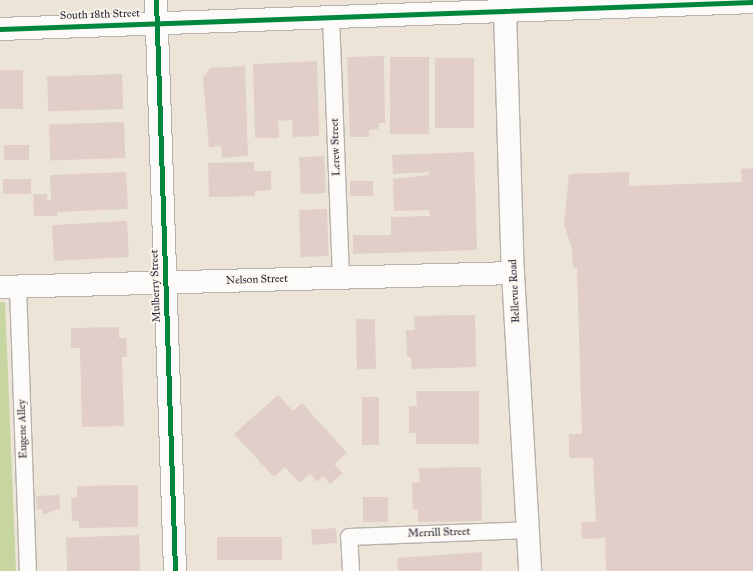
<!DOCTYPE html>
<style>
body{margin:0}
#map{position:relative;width:753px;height:571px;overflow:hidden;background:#ece5d7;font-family:"IM FELL Great Primer",serif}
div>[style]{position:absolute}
.green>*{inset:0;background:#c7d6a0}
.building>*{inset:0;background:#e1cec8;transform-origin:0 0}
.roads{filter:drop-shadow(1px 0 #b6b1ab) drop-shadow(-1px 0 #b6b1ab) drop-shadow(0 1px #b6b1ab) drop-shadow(0 -1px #b6b1ab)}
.service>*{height:16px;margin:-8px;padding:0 8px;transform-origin:8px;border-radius:8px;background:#fcfbf9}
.minor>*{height:22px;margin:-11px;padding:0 11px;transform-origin:11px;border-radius:11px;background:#fcfbf9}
.cycleway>*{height:5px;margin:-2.5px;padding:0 2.5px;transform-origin:2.5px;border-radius:2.5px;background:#00873e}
span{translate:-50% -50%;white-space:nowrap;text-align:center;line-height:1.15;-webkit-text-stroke:3.5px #fbf7ec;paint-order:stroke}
.street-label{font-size:11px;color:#22223b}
</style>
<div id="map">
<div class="green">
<div style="clip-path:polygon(0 302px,5px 302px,16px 571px,0 571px)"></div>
</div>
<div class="building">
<div style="clip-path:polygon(384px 56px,385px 123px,379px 123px,378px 129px,369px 130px,369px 137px,350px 137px,347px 57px)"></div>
<div style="left:390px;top:57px;width:39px;height:77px"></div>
<div style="left:474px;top:58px;width:70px;height:39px;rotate:90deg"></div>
<div style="clip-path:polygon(317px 61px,319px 136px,293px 137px,292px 120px,278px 121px,279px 138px,255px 138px,253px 64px)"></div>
<div style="clip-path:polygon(245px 66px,248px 156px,222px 158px,221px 146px,209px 147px,203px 78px,210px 68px)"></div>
<div style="left:0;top:70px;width:23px;height:39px"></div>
<div style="left:122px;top:74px;width:35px;height:75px;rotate:88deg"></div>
<div style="left:124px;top:122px;width:36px;height:75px;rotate:88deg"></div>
<div style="left:29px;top:145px;width:15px;height:25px;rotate:90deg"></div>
<div style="clip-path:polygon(474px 152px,477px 250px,353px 254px,353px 235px,391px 235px,391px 217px,430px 216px,429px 210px,394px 211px,393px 179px,429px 175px,429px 172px,393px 174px,392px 155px)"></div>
<div style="left:324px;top:156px;width:37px;height:25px;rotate:87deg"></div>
<div style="clip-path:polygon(254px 162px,254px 171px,271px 171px,271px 190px,255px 191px,255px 196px,209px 197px,208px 163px)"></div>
<div style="clip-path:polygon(753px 168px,753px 571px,606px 571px,605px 538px,582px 539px,581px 522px,596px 522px,593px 458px,570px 458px,569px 454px,569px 434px,582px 434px,577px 267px,573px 268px,572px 249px,564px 224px,569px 174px,629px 172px,629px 186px,742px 182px,741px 169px)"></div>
<div style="clip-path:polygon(126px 172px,128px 209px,57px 212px,57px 216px,34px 216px,33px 194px,47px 194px,47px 200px,51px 200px,50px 175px)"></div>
<div style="left:3px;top:179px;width:28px;height:15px"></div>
<div style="left:373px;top:181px;width:15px;height:23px;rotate:90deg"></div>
<div style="left:327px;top:209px;width:47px;height:28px;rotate:88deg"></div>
<div style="left:127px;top:221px;width:36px;height:75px;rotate:87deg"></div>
<div style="clip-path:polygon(475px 315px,476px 367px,412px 369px,411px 357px,407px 357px,406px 330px,415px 330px,414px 316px)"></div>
<div style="left:375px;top:319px;width:50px;height:19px;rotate:89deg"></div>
<div style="clip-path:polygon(119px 327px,119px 338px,126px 338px,127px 357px,122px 357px,124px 426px,82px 427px,80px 348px,71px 348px,71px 328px)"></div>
<div style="clip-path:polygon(416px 391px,479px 391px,479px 444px,416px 444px,416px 433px,409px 433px,409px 406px,417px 406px)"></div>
<div style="clip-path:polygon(278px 395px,293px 411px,302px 403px,347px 453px,334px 464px,343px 473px,330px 484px,323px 476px,317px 482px,310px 473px,300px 483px,285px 467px,274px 477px,234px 434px)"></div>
<div style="left:362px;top:397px;width:17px;height:48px"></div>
<div style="clip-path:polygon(481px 467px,482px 521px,418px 522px,418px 509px,413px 510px,412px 483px,420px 482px,419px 468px)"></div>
<div style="clip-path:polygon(138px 485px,138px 527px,79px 528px,79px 521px,72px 521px,71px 498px,77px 498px,77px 486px)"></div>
<div style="clip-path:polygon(59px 495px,60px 508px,43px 515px,42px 509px,37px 509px,36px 496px)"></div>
<div style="left:388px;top:497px;width:25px;height:25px;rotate:90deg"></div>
<div style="left:336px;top:528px;width:15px;height:25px;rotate:86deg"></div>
<div style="left:139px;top:535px;width:36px;height:73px;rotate:88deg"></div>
<div style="left:282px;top:537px;width:23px;height:65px;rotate:90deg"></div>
<div style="clip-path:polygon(482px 552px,482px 571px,398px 571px,397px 558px)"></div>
</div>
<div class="roads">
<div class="service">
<div style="left:331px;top:17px;width:261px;rotate:87.8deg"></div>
<div style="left:18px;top:287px;width:284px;rotate:88deg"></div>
<div style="left:351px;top:571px;width:34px;rotate:-93deg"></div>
<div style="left:349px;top:537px;width:179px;rotate:-2.2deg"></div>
</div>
<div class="minor">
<div style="left:156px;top:0;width:571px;rotate:88.09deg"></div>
<div style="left:505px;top:11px;width:262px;rotate:88.3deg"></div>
<div style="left:513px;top:273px;width:298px;rotate:86.7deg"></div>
<div style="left:0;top:29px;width:753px;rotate:-2.05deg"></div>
<div style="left:0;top:287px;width:513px;rotate:-1.56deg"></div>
</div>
</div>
<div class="cycleway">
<div style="left:156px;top:0;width:571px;rotate:88.09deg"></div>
<div style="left:0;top:29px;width:753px;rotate:-2.05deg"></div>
</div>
<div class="street-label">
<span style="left:100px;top:15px;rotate:-2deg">South 18th Street</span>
<span style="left:336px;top:147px;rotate:-92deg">Lerew Street</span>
<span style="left:257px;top:280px;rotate:-2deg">Nelson Street</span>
<span style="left:156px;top:286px;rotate:-92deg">Mulberry Street</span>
<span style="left:515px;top:291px;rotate:-93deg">Bellevue Road</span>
<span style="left:23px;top:429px;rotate:-92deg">Eugene Alley</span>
<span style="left:439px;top:533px;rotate:-2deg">Merrill Street</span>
</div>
</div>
